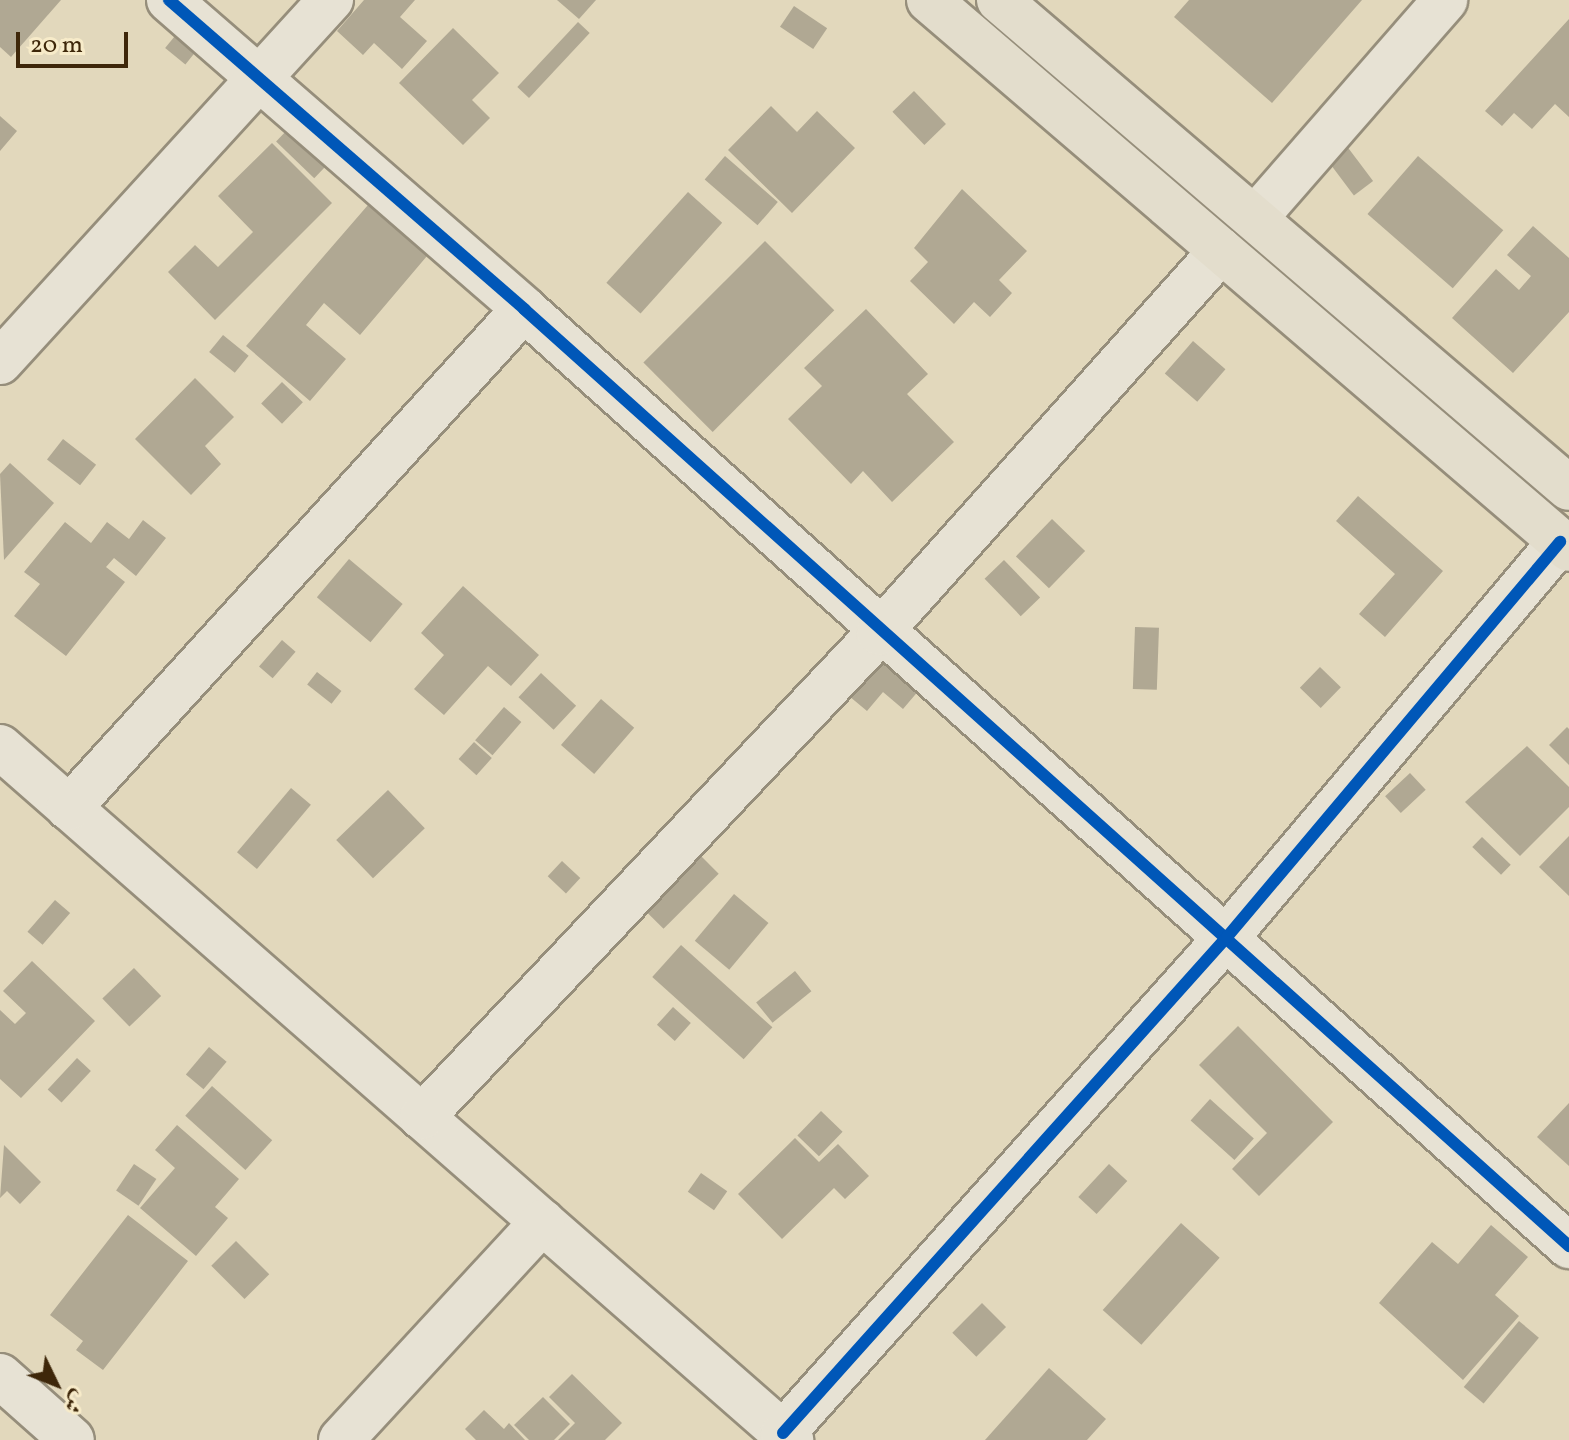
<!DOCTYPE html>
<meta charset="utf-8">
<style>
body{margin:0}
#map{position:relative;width:1569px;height:1440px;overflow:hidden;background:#e2d8bc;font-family:Vollkorn,Amiri,serif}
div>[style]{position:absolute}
.building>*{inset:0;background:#b0a893;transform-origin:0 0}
.roads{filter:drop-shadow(2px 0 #968e7b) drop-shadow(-2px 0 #968e7b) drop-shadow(0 2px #968e7b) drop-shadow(0 -2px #968e7b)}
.minor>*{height:44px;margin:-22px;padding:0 22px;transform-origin:22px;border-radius:22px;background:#e7e2d4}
.major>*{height:44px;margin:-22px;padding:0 22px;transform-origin:22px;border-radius:22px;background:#e3ddcc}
.cycleway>*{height:12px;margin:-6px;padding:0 6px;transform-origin:6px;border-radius:6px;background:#0057b8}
span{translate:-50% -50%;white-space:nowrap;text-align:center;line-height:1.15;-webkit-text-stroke:6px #f7ebc9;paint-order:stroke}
.north{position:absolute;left:16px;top:1344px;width:80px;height:80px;-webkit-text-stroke:6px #f7ebc9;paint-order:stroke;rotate:133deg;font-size:22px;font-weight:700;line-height:32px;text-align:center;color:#3e270a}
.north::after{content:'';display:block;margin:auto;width:28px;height:36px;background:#3e270a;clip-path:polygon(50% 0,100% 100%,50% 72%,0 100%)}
.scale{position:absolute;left:16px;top:32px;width:112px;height:36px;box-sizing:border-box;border:4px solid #3e270a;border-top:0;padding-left:10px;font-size:24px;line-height:28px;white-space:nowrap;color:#3e270a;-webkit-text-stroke:6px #f7ebc9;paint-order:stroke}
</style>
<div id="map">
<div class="building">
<div style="clip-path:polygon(0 0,61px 0,11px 57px,0 47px)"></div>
<div style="clip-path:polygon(364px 0,415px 0,400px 17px,427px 41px,402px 69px,374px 43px,363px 55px,337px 31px)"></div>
<div style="clip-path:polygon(557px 0,596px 0,579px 19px)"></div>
<div style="clip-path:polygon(1189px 0,1362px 0,1272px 103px,1174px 17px)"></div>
<div style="left:794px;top:6px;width:40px;height:25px;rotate:34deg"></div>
<div style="clip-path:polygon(1569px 19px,1569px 117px,1555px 104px,1532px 129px,1514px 113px,1502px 126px,1485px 111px)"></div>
<div style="left:578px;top:22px;width:16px;height:89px;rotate:43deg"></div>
<div style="clip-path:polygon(453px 28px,499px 73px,472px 100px,490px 118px,463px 145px,399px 83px)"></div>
<div style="left:179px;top:31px;width:26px;height:22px;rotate:39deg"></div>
<div style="left:914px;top:91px;width:46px;height:30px;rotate:46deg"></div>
<div style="clip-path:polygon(771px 106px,797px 132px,817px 111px,855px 148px,792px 213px,728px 150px)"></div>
<div style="clip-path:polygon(0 116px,17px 131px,0 151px)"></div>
<div style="left:290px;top:127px;width:53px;height:20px;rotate:44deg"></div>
<div style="clip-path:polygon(272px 143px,332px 203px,215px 320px,168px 272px,195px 245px,218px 267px,253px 232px,218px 196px)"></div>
<div style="left:1346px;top:145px;width:45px;height:24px;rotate:53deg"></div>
<div style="left:725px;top:156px;width:70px;height:31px;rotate:41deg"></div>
<div style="left:1418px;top:156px;width:113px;height:77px;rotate:41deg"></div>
<div style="clip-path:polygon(962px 189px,1027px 251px,999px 280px,1012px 293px,990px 317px,974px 302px,954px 324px,910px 281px,928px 262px,914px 248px)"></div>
<div style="left:688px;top:192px;width:46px;height:122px;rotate:42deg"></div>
<div style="clip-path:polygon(368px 205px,427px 256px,360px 335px,324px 303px,306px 325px,346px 359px,310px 401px,246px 346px)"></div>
<div style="clip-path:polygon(1533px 226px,1569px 258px,1569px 312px,1513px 373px,1452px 318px,1496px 269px,1519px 290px,1531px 276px,1507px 255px)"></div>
<div style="left:765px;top:241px;width:98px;height:172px;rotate:45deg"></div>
<div style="clip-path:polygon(866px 309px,928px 374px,907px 394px,954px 442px,892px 502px,863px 471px,851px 484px,788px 419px,822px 386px,804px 368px)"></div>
<div style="left:223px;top:335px;width:33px;height:22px;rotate:39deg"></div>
<div style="left:1193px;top:341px;width:43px;height:43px;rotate:41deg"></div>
<div style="clip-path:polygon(195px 378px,234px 417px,205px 446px,221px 464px,191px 495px,135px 439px)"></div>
<div style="left:282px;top:382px;width:29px;height:30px;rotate:44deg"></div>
<div style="left:63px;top:439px;width:42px;height:26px;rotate:38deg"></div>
<div style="clip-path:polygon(10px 463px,54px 503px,4px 560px,0 474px)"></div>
<div style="clip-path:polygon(1358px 496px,1443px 571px,1385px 637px,1359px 614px,1395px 574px,1336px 521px)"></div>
<div style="left:1052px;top:519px;width:46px;height:52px;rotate:44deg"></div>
<div style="clip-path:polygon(143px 520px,166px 538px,136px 576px,114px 558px,106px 567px,125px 582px,66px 656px,14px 616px,40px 584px,24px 572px,65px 522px,91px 543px,107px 522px,129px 539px)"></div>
<div style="left:349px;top:559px;width:70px;height:50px;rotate:40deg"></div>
<div style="left:1004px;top:560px;width:52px;height:27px;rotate:46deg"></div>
<div style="clip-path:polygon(463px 586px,539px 655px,511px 686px,488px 666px,444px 715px,414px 689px,444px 655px,421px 633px)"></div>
<div style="left:1135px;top:627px;width:24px;height:62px;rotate:2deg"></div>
<div style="left:282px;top:640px;width:18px;height:35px;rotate:41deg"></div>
<div style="clip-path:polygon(872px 646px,920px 689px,903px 709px,883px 692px,867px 711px,837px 686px)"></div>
<div style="left:1320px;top:667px;width:29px;height:29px;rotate:44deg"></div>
<div style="left:317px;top:672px;width:31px;height:16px;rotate:38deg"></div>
<div style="left:541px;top:673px;width:48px;height:33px;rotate:43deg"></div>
<div style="left:601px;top:699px;width:44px;height:61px;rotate:41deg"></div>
<div style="left:504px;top:707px;width:23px;height:44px;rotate:41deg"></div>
<div style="clip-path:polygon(1567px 727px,1569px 729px,1569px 765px,1549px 745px)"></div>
<div style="left:474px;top:742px;width:24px;height:23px;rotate:42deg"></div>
<div style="clip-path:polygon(1527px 746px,1569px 787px,1569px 807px,1520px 856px,1465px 802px)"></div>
<div style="left:1410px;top:773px;width:23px;height:34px;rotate:47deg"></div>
<div style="left:291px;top:788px;width:26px;height:84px;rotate:40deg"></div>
<div style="left:388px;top:790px;width:53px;height:72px;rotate:46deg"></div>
<div style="clip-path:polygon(1569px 836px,1569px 896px,1539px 867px)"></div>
<div style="left:1482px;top:837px;width:40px;height:14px;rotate:44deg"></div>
<div style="left:701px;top:856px;width:25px;height:78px;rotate:45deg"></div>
<div style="left:562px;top:861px;width:25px;height:21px;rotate:43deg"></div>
<div style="left:734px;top:894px;width:45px;height:61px;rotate:40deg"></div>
<div style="left:55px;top:900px;width:20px;height:42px;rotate:41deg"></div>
<div style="left:681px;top:945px;width:123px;height:43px;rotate:42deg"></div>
<div style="clip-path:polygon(32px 961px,95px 1021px,21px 1098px,0 1079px,0 1010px,15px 1024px,26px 1013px,3px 991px)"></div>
<div style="left:134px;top:968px;width:39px;height:44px;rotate:46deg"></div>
<div style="left:795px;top:971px;width:26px;height:50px;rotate:51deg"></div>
<div style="left:673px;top:1007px;width:24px;height:24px;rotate:42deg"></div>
<div style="clip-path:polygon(1238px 1026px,1333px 1122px,1259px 1196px,1232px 1169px,1267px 1133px,1199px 1065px)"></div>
<div style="left:209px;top:1047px;width:23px;height:36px;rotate:40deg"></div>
<div style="left:77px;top:1058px;width:19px;height:43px;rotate:43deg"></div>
<div style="left:212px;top:1086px;width:81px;height:40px;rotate:42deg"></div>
<div style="left:1210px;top:1099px;width:59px;height:29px;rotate:42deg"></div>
<div style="clip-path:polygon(1569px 1103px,1569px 1166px,1537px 1137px)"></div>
<div style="left:821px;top:1111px;width:30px;height:34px;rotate:44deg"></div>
<div style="clip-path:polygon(177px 1125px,239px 1179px,215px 1207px,228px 1218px,196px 1256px,140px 1208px,175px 1168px,155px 1150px)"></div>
<div style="clip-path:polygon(795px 1138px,819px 1162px,838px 1144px,869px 1176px,845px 1199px,834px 1188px,782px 1239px,738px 1194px)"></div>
<div style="clip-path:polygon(4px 1145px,41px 1182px,20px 1204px,7px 1191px,0 1198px)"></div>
<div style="left:134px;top:1164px;width:27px;height:32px;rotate:34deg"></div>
<div style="left:1109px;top:1164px;width:25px;height:45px;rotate:43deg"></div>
<div style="left:701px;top:1173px;width:32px;height:23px;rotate:35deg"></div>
<div style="clip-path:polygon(128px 1215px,188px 1261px,103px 1370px,76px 1350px,83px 1341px,50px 1315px)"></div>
<div style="left:1181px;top:1223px;width:52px;height:117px;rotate:42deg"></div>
<div style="clip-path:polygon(1491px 1225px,1528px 1257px,1495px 1295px,1519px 1316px,1463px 1380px,1379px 1303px,1432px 1242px,1458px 1264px)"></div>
<div style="left:236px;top:1241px;width:47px;height:35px;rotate:45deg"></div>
<div style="left:982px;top:1303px;width:34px;height:42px;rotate:45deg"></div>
<div style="left:1519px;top:1321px;width:26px;height:86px;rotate:40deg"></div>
<div style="clip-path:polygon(1049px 1368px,1106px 1419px,1087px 1440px,985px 1440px)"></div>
<div style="clip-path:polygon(572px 1374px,622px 1423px,605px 1440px,558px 1440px,575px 1423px,549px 1397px)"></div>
<div style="clip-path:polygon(543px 1397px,570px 1424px,554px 1440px,529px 1440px,514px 1425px)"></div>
<div style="clip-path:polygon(484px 1410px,504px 1429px,509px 1423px,525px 1440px,476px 1440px,465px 1429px)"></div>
</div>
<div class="roads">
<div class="minor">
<div style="left:169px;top:0;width:471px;rotate:41deg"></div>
<div style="left:524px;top:309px;width:1404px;rotate:41.88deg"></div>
<div style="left:1256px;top:217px;width:288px;rotate:-48.9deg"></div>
<div style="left:0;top:362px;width:491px;rotate:-47.6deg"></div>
<div style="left:0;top:747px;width:1052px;rotate:41.22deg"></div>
<div style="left:69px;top:808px;width:675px;rotate:-47.64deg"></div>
<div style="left:422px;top:1117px;width:666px;rotate:-46.64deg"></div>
<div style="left:879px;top:633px;width:513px;rotate:-48.16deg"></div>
<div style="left:0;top:1376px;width:96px;rotate:41.6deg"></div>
<div style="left:783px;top:1433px;width:666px;rotate:-48.17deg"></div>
<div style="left:1227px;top:937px;width:517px;rotate:-49.87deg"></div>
<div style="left:341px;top:1440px;width:297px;rotate:-47.3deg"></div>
</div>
<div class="major">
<div style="left:929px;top:0;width:843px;rotate:40.62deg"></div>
<div style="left:999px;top:0;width:750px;rotate:40.57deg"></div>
</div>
</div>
<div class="cycleway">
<div style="left:169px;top:0;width:471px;rotate:41deg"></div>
<div style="left:524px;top:309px;width:1404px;rotate:41.88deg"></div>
<div style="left:783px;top:1433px;width:666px;rotate:-48.17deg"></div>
<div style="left:1227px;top:937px;width:517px;rotate:-49.87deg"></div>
</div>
<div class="north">ش</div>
<div class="scale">20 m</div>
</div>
